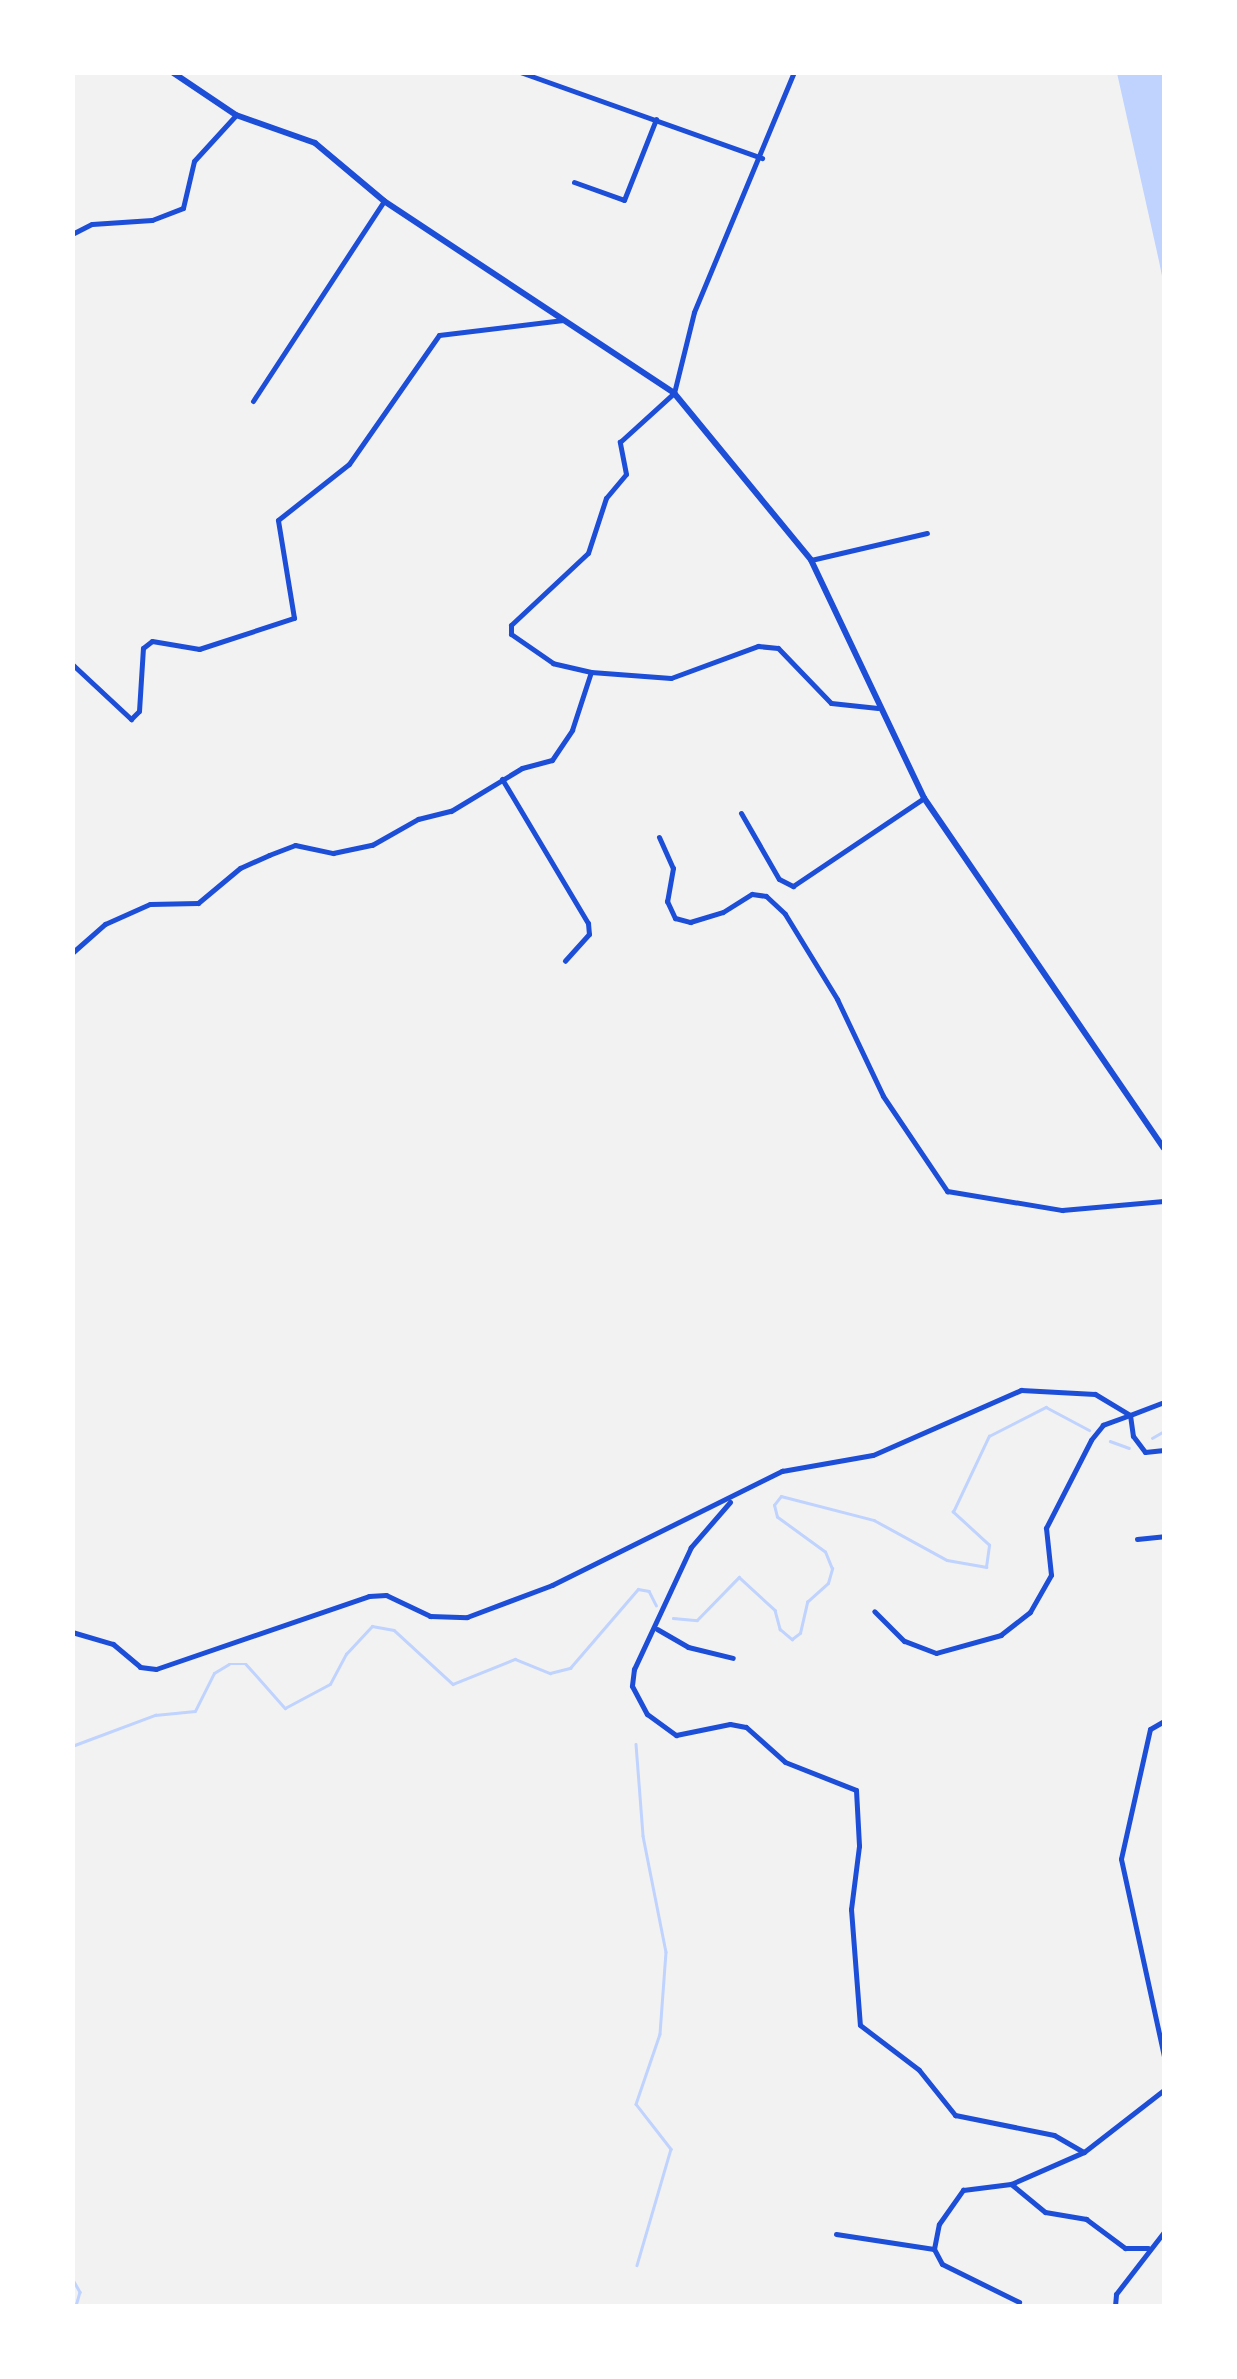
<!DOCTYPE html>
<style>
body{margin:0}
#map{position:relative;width:1237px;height:2379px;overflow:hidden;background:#f2f2f2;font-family:"DM Sans",sans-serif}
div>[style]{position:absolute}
.water>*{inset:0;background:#bfd3fe}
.stream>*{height:2.5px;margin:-1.25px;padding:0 1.25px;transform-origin:1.25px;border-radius:1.25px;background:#bfd3fe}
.minor>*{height:5px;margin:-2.5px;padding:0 2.5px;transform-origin:2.5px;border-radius:2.5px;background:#1d4ed8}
.secondary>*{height:6px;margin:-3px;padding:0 3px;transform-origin:3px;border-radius:3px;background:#1d4ed8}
span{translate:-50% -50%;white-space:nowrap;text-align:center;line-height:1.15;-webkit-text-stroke:8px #fff;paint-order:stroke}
.frame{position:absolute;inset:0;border:75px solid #fff;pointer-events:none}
</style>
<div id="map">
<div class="water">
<div style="clip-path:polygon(1117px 73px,1164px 73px,1164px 286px,1159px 261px)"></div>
</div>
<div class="stream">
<div style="left:1152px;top:1438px;width:14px;rotate:-30deg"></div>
<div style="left:1110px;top:1441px;width:20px;rotate:20deg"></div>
<div style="left:673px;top:1618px;width:24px;rotate:5deg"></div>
<div style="left:697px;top:1620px;width:60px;rotate:-45.7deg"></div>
<div style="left:739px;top:1577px;width:49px;rotate:42.5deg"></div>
<div style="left:775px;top:1610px;width:20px;rotate:75deg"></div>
<div style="left:780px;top:1629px;width:16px;rotate:40deg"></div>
<div style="left:792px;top:1639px;width:10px;rotate:-37deg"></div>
<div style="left:800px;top:1633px;width:32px;rotate:-77deg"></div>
<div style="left:807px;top:1602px;width:28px;rotate:-42deg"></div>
<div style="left:828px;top:1583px;width:15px;rotate:-74deg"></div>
<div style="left:832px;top:1569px;width:18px;rotate:-112deg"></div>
<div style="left:825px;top:1552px;width:59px;rotate:-143.9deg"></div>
<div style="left:777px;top:1517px;width:12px;rotate:-104deg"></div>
<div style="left:774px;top:1505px;width:11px;rotate:-52deg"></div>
<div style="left:781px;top:1496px;width:96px;rotate:14.5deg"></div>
<div style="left:874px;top:1520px;width:83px;rotate:28.7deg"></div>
<div style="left:947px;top:1560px;width:40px;rotate:10deg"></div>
<div style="left:986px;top:1567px;width:22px;rotate:-82deg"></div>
<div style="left:989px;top:1545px;width:49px;rotate:-137.5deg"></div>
<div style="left:953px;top:1512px;width:84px;rotate:-64.7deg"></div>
<div style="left:989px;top:1436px;width:64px;rotate:-27deg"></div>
<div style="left:1046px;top:1407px;width:49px;rotate:28.1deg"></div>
<div style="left:636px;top:1744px;width:92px;rotate:85.6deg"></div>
<div style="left:643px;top:1836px;width:118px;rotate:78.8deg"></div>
<div style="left:666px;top:1952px;width:82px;rotate:94.2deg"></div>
<div style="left:660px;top:2034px;width:74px;rotate:108.9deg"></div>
<div style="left:636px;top:2104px;width:57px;rotate:52.1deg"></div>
<div style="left:671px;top:2149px;width:121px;rotate:106.3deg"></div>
<div style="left:72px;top:1746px;width:89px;rotate:-20.5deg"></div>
<div style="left:155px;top:1715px;width:40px;rotate:-5.7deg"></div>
<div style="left:195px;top:1711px;width:42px;rotate:-63.4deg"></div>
<div style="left:214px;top:1673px;width:17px;rotate:-31deg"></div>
<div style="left:229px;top:1664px;width:17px"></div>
<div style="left:246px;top:1664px;width:59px;rotate:48.4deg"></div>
<div style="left:285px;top:1708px;width:51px;rotate:-28.1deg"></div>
<div style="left:330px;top:1684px;width:34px;rotate:-62deg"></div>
<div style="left:346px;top:1654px;width:38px;rotate:-47deg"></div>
<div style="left:372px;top:1626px;width:22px;rotate:10deg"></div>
<div style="left:394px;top:1630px;width:80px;rotate:42.5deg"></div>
<div style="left:453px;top:1684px;width:67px;rotate:-22deg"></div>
<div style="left:515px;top:1659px;width:38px;rotate:22deg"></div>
<div style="left:550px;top:1673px;width:21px;rotate:-14deg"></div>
<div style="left:570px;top:1668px;width:104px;rotate:-49.3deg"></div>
<div style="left:638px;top:1589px;width:11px;rotate:10deg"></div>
<div style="left:649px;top:1591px;width:16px;rotate:63deg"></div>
<div style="left:72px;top:2278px;width:16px;rotate:60deg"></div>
<div style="left:80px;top:2292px;width:15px;rotate:106deg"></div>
</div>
<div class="minor">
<div style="left:520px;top:72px;width:257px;rotate:19.6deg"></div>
<div style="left:574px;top:182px;width:53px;rotate:19.8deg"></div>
<div style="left:624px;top:200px;width:87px;rotate:-68.4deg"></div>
<div style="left:72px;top:234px;width:22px;rotate:-27deg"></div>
<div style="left:92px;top:224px;width:60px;rotate:-3.8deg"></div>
<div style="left:152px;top:220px;width:33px;rotate:-21deg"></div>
<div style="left:183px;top:208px;width:48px;rotate:-76.8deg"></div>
<div style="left:194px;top:161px;width:62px;rotate:-47.6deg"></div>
<div style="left:253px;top:401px;width:239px;rotate:-56.8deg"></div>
<div style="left:811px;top:560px;width:119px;rotate:-13.1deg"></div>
<div style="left:72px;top:664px;width:81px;rotate:43deg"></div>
<div style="left:131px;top:719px;width:11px;rotate:-45deg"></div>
<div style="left:139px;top:711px;width:63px;rotate:-86.4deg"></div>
<div style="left:143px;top:648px;width:11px;rotate:-38deg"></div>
<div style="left:152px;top:641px;width:48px;rotate:9.7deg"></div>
<div style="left:199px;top:649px;width:100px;rotate:-18.1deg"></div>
<div style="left:294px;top:618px;width:99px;rotate:-99.3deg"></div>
<div style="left:278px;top:520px;width:90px;rotate:-38.3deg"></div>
<div style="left:349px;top:464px;width:157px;rotate:-55.1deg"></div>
<div style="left:439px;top:335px;width:125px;rotate:-6.9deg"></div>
<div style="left:591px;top:672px;width:39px;rotate:-167deg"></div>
<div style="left:553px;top:663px;width:51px;rotate:-145.4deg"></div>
<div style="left:511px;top:634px;width:9px;rotate:-90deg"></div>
<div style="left:511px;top:625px;width:105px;rotate:-43.1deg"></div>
<div style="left:588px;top:553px;width:58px;rotate:-71.9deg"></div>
<div style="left:606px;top:498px;width:31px;rotate:-50deg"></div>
<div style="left:626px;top:474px;width:33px;rotate:-101deg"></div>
<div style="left:620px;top:442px;width:73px;rotate:-42.2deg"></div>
<div style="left:674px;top:393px;width:83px;rotate:-76.1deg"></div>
<div style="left:694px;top:312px;width:260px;rotate:-67.4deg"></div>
<div style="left:502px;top:779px;width:168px;rotate:59.2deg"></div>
<div style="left:588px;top:923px;width:11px;rotate:85deg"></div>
<div style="left:589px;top:934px;width:36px;rotate:132deg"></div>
<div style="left:741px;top:813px;width:76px;rotate:60.1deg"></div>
<div style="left:779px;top:879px;width:16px;rotate:27deg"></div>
<div style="left:793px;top:886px;width:158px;rotate:-33.9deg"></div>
<div style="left:659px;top:837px;width:34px;rotate:66deg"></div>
<div style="left:673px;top:868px;width:34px;rotate:100deg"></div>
<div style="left:667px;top:901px;width:19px;rotate:65deg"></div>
<div style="left:675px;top:918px;width:16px;rotate:15deg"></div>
<div style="left:690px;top:922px;width:34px;rotate:-17deg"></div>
<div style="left:723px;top:912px;width:34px;rotate:-32deg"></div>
<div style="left:752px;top:894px;width:14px;rotate:8deg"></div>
<div style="left:766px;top:896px;width:26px;rotate:43deg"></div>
<div style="left:785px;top:914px;width:100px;rotate:58.5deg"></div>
<div style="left:837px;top:999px;width:107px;rotate:64.6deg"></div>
<div style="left:883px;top:1096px;width:115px;rotate:56deg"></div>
<div style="left:947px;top:1191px;width:117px;rotate:9.4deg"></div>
<div style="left:1062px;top:1210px;width:102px;rotate:-5deg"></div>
<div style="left:72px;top:953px;width:44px;rotate:-41.3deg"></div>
<div style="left:105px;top:924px;width:49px;rotate:-24deg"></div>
<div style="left:150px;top:904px;width:48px;rotate:-1.2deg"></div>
<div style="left:198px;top:903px;width:55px;rotate:-39.8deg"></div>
<div style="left:240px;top:868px;width:32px;rotate:-24deg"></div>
<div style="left:269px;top:855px;width:28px;rotate:-21deg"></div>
<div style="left:295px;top:845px;width:39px;rotate:12deg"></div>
<div style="left:333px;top:853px;width:40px;rotate:-12deg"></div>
<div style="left:372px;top:845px;width:53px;rotate:-29.5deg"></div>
<div style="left:418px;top:819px;width:34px;rotate:-14deg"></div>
<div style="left:451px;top:811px;width:83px;rotate:-31.2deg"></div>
<div style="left:522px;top:768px;width:31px;rotate:-15deg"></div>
<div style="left:552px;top:760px;width:36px;rotate:-56deg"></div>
<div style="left:572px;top:730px;width:61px;rotate:-71.9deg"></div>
<div style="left:591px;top:672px;width:80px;rotate:4.3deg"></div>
<div style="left:671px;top:678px;width:93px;rotate:-20.2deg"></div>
<div style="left:758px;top:646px;width:20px;rotate:6deg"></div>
<div style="left:778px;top:648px;width:76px;rotate:46.1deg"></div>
<div style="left:831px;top:703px;width:47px;rotate:6.1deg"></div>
<div style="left:1164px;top:1402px;width:36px;rotate:159deg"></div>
<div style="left:1130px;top:1415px;width:21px;rotate:82deg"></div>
<div style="left:1133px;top:1436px;width:20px;rotate:53deg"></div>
<div style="left:1145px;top:1452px;width:19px;rotate:-6deg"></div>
<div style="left:730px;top:1502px;width:60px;rotate:130.9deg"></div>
<div style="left:691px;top:1547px;width:135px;rotate:115deg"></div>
<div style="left:634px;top:1669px;width:17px;rotate:97deg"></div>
<div style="left:632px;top:1686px;width:32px;rotate:62deg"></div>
<div style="left:647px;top:1714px;width:36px;rotate:36deg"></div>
<div style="left:676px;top:1735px;width:55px;rotate:-11.5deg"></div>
<div style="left:730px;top:1724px;width:16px;rotate:11deg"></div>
<div style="left:746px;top:1727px;width:52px;rotate:41.9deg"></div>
<div style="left:785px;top:1762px;width:76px;rotate:21.5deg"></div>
<div style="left:856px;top:1790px;width:56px;rotate:86.9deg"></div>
<div style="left:859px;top:1846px;width:64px;rotate:97.2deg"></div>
<div style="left:851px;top:1909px;width:116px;rotate:85.6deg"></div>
<div style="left:860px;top:2025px;width:74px;rotate:37.3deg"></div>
<div style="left:919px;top:2070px;width:58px;rotate:51.3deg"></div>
<div style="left:955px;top:2115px;width:101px;rotate:11.4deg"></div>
<div style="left:1054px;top:2135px;width:34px;rotate:30deg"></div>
<div style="left:1137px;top:1539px;width:27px;rotate:-6deg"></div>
<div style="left:657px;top:1629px;width:36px;rotate:30deg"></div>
<div style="left:688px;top:1647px;width:46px;rotate:13.7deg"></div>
<div style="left:72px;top:1632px;width:43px;rotate:16.3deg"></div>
<div style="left:113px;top:1644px;width:35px;rotate:40deg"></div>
<div style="left:140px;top:1667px;width:16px;rotate:7deg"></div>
<div style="left:156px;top:1669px;width:225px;rotate:-18.9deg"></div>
<div style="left:369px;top:1596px;width:17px;rotate:-3deg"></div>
<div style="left:386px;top:1595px;width:49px;rotate:25.5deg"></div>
<div style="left:430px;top:1616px;width:37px;rotate:2deg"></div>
<div style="left:467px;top:1617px;width:91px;rotate:-20.6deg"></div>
<div style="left:552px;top:1585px;width:257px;rotate:-26.4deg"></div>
<div style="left:782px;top:1471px;width:92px;rotate:-10deg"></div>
<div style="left:873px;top:1455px;width:162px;rotate:-23.7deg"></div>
<div style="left:1021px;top:1390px;width:74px;rotate:3.1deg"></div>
<div style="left:1095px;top:1394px;width:41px;rotate:31deg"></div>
<div style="left:1130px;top:1415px;width:29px;rotate:160deg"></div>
<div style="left:1103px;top:1425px;width:19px;rotate:129deg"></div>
<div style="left:1091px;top:1440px;width:99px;rotate:117.1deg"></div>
<div style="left:1046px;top:1528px;width:47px;rotate:83.9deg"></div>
<div style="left:1051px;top:1575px;width:43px;rotate:119.6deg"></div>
<div style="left:1030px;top:1612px;width:37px;rotate:142deg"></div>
<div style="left:1001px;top:1635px;width:67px;rotate:164.5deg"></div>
<div style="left:936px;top:1653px;width:34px;rotate:-159deg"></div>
<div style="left:904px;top:1641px;width:42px;rotate:-135deg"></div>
<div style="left:1164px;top:1721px;width:16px;rotate:150deg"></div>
<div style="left:1150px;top:1729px;width:133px;rotate:102.6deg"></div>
<div style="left:1121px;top:1859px;width:202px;rotate:77.7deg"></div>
<div style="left:1011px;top:2184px;width:44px;rotate:39.5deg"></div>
<div style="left:1045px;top:2212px;width:42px;rotate:9.7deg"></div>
<div style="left:1086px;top:2219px;width:49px;rotate:36.6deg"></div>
<div style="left:1125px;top:2248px;width:23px"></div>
<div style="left:836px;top:2234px;width:99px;rotate:8.7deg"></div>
<div style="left:934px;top:2249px;width:17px;rotate:62deg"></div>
<div style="left:942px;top:2264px;width:86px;rotate:26.3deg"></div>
<div style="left:934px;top:2249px;width:25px;rotate:-79deg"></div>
<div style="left:939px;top:2224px;width:42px;rotate:-54.8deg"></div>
<div style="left:963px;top:2190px;width:48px;rotate:-7.1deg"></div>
<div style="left:1011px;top:2184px;width:80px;rotate:-23.7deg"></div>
<div style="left:1084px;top:2152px;width:101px;rotate:-37.8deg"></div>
<div style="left:1115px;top:2306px;width:12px;rotate:-85deg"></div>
<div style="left:1116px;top:2294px;width:78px;rotate:-52.3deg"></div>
</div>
<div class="secondary">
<div style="left:172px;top:72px;width:77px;rotate:33.9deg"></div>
<div style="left:236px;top:115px;width:84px;rotate:19.5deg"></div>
<div style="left:315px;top:143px;width:90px;rotate:40deg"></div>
<div style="left:384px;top:201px;width:348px;rotate:33.5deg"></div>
<div style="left:674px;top:393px;width:216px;rotate:50.6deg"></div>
<div style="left:811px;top:560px;width:263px;rotate:64.6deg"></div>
<div style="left:924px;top:798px;width:424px;rotate:55.6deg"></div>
</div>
<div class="frame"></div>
</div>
